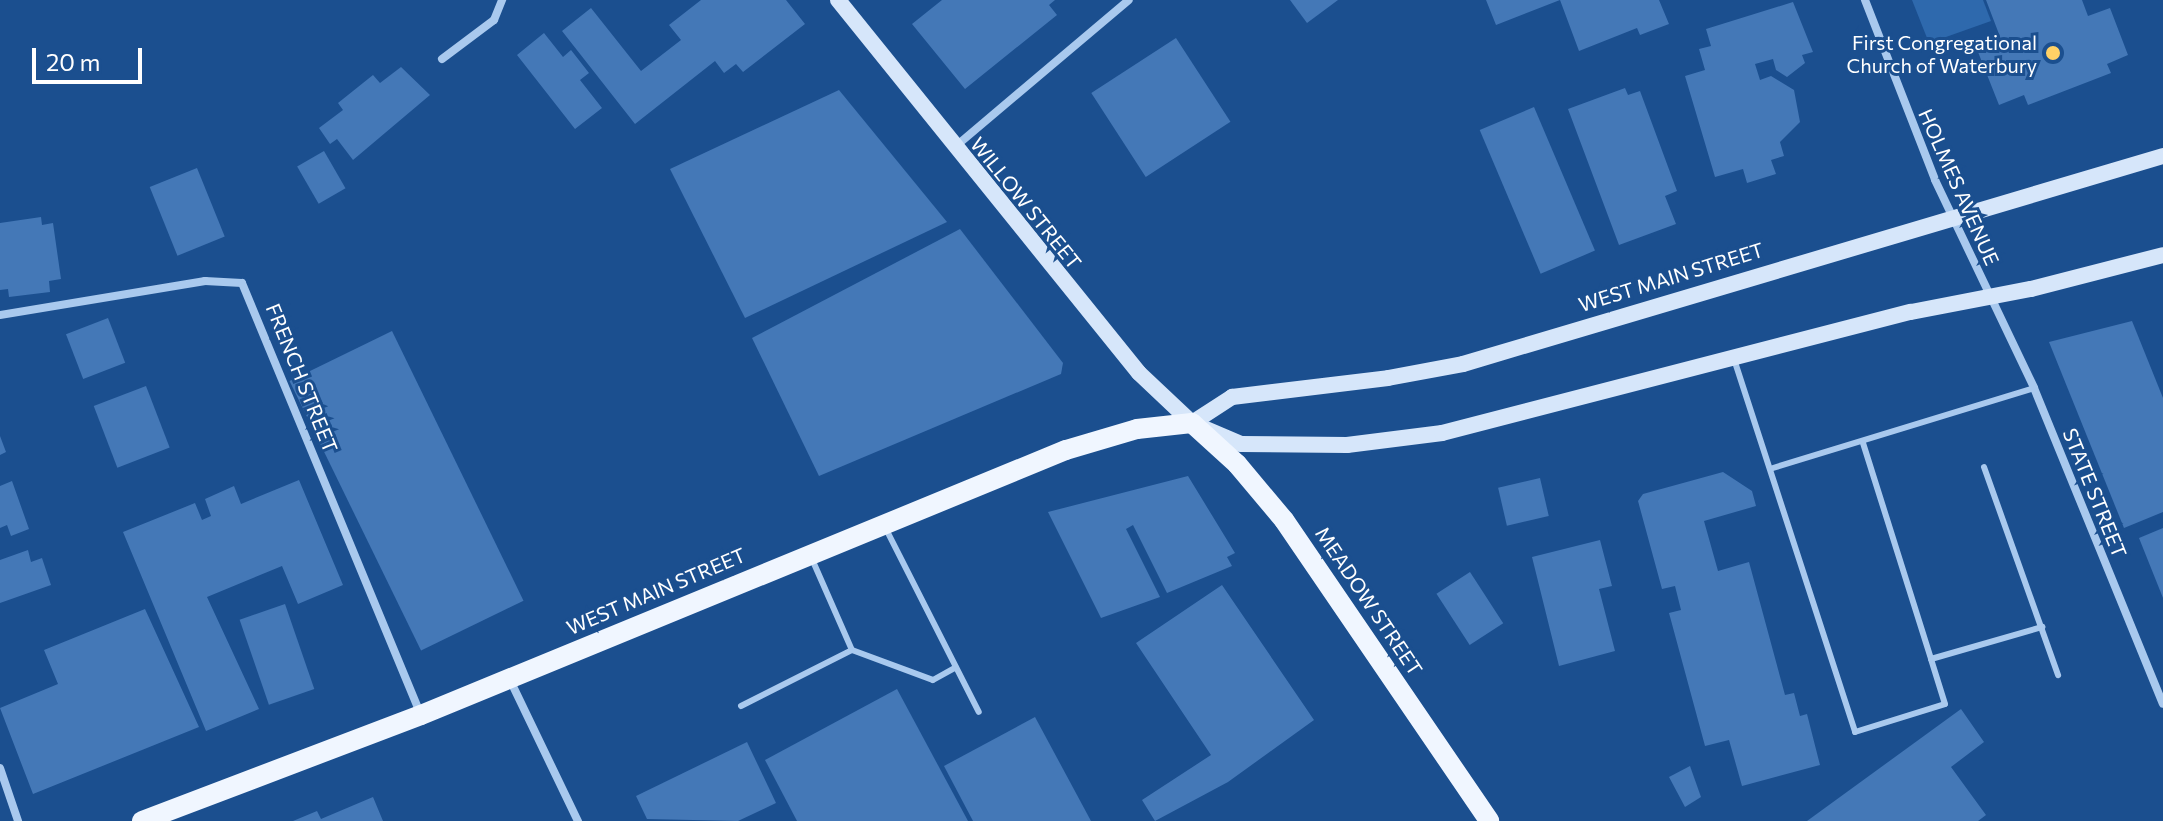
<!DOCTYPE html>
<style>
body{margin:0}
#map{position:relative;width:2163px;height:821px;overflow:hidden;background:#1b4f8f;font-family:Commissioner,sans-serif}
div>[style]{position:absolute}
.green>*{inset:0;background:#2e69ad}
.building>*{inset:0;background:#4478b7;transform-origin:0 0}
.lane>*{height:6px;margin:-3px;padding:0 3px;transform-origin:3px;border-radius:3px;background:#a9c9ee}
.street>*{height:8px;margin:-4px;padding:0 4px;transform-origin:4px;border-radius:4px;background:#a9c9ee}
.secondary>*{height:16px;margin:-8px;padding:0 8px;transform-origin:8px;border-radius:8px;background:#d6e6fa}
.primary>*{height:20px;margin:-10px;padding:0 10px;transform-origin:10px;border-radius:10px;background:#f0f6ff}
.dots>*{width:22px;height:22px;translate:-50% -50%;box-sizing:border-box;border:4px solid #1b4f8f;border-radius:50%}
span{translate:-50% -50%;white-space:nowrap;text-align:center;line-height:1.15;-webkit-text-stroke:6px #1b4f8f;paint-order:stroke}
.poi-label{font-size:20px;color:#fff}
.right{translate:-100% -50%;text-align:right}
.street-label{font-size:20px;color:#fff}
.scale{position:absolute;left:32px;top:48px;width:110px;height:36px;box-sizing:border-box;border:4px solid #fff;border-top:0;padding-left:10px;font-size:24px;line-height:28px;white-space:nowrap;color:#fff;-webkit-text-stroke:6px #1b4f8f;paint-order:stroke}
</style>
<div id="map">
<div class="green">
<div style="clip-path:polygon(1912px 0,1983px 0,1991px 21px,1929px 43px)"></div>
</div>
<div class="building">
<div style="clip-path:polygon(701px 0,786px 0,805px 24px,743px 72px,736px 64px,724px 73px,715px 61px,635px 124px,562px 31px,591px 8px,641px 71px,681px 40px,669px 25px)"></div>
<div style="clip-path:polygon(942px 0,1055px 0,1049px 5px,1057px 15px,965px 89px,912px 24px)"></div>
<div style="clip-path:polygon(1290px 0,1338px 0,1307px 23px)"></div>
<div style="clip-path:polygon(1486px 0,1659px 0,1669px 24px,1640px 35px,1637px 28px,1579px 51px,1560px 0,1496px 25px)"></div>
<div style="clip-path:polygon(1986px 0,2082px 0,2088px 16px,2110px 8px,2128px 55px,2107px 64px,2111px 73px,2028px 105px,2024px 95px,1999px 105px,1978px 52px,2002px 42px)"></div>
<div style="clip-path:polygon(1793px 2px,1813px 52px,1802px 55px,1805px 63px,1787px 77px,1776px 70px,1773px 59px,1755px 64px,1760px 80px,1771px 76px,1794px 90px,1800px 122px,1780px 142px,1784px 156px,1771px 160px,1776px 174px,1747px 183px,1743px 169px,1715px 177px,1685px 76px,1705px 70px,1699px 49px,1711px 46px,1706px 29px)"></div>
<div style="clip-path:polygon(544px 33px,563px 57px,571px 50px,589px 73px,580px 80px,602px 108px,575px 129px,517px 55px)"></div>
<div style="left:1176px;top:38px;width:100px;height:101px;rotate:57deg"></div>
<div style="clip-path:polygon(401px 67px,430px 95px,353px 160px,337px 139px,330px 144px,319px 128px,343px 110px,338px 103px,373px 75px,380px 83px)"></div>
<div style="clip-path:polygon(1625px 88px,1628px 95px,1640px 91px,1677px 191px,1665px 196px,1676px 224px,1619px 245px,1568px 109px)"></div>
<div style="clip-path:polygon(839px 90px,947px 222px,745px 318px,670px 169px)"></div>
<div style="left:1534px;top:107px;width:156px;height:59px;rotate:67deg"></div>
<div style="left:324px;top:151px;width:43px;height:31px;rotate:60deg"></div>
<div style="left:197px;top:168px;width:74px;height:51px;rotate:68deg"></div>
<div style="clip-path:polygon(41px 217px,42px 225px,53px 223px,61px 279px,49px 281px,50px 292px,9px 297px,8px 289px,0 290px,0 223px)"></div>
<div style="clip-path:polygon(960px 229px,1063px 363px,1061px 374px,819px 476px,752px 338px)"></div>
<div style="left:108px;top:318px;width:48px;height:45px;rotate:69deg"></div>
<div style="clip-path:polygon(2132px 321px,2163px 398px,2163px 512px,2124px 528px,2049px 342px)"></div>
<div style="left:392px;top:331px;width:300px;height:114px;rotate:64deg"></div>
<div style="left:146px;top:386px;width:66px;height:56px;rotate:69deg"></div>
<div style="clip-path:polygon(0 436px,6px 452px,0 455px)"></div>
<div style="clip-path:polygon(1723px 472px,1752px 491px,1756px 506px,1704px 521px,1718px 571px,1749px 562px,1785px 695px,1794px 693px,1800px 716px,1807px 714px,1820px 765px,1742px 786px,1729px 740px,1705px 746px,1669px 613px,1681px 610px,1675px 586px,1662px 589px,1638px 501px,1643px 494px)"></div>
<div style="clip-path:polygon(1188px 476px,1235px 553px,1227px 557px,1232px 566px,1167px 593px,1133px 525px,1126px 529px,1160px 597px,1101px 618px,1048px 512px)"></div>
<div style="left:1540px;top:478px;width:39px;height:43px;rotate:77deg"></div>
<div style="clip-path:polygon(299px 480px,343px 585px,298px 604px,282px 566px,207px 597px,259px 709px,206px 731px,123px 532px,195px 503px,202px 520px,211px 516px,205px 499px,234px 486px,241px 504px)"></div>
<div style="clip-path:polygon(12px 481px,29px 529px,11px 536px,7px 525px,0 528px,0 486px)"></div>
<div style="clip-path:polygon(2163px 528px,2163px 598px,2139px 538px)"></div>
<div style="clip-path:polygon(1600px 540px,1612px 586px,1599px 589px,1615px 651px,1559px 666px,1532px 557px)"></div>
<div style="clip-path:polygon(28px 550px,31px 562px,42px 558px,51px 585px,0 603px,0 560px)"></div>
<div style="left:1470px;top:572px;width:61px;height:40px;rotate:57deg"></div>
<div style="clip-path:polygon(1222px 585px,1314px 720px,1228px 782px,1155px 821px,1142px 800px,1211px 755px,1136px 643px)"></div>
<div style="left:285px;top:604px;width:90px;height:48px;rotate:71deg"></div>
<div style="clip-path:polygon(145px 609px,199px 727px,33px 794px,0 708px,58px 684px,44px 650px)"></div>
<div style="clip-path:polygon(897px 689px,968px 821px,797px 821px,765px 760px)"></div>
<div style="clip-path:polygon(1961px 709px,1984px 742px,1951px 767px,1986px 815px,1978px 821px,1807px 821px)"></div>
<div style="clip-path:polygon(1035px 717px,1091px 821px,973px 821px,944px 766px)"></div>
<div style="clip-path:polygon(747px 742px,776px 803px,738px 821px,647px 819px,636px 796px)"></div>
<div style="clip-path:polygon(1690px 766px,1701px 797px,1685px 807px,1669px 777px)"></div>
<div style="clip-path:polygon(373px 797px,383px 821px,293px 821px,317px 811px,321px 819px)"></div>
</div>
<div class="lane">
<div style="left:1734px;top:359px;width:392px;rotate:72deg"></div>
<div style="left:1855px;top:732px;width:94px;rotate:-17.3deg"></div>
<div style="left:1945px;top:704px;width:47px;rotate:-107.3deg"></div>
<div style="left:1863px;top:443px;width:226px;rotate:72.5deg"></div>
<div style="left:1931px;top:659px;width:116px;rotate:-16.1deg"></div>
<div style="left:1984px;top:467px;width:221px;rotate:70.4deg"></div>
<div style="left:1773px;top:468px;width:273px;rotate:-17deg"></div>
<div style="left:886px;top:529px;width:205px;rotate:63.1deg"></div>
<div style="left:812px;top:559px;width:99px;rotate:66.3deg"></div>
<div style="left:852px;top:650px;width:86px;rotate:20.3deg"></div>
<div style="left:933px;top:680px;width:26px;rotate:-29deg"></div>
<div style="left:741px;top:706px;width:124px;rotate:-26.8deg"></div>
</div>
<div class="street">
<div style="left:1865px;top:0;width:193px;rotate:68.7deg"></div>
<div style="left:1935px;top:180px;width:230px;rotate:64.5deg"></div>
<div style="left:2034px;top:388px;width:341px;rotate:67.8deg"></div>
<div style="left:442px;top:59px;width:65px;rotate:-36.9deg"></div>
<div style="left:494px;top:20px;width:22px;rotate:-68deg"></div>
<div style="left:956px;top:146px;width:226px;rotate:-40.2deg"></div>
<div style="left:0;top:315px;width:208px;rotate:-9.4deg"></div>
<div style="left:205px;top:281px;width:37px;rotate:3deg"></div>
<div style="left:242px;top:283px;width:464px;rotate:67.5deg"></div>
<div style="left:510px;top:680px;width:157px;rotate:64.3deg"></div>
<div style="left:0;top:768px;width:56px;rotate:71.2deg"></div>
</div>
<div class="secondary">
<div style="left:838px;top:0;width:479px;rotate:51.1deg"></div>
<div style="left:1139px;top:373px;width:73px;rotate:43.3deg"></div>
<div style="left:1192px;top:423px;width:53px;rotate:23.2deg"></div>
<div style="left:1241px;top:444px;width:106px;rotate:0.5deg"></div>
<div style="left:1347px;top:445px;width:96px;rotate:-7.2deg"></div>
<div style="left:1442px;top:433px;width:484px;rotate:-14.5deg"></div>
<div style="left:1911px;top:312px;width:122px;rotate:-10.9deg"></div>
<div style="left:2031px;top:289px;width:136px;rotate:-14.4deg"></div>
<div style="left:1192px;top:423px;width:48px;rotate:-33deg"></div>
<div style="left:1232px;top:397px;width:157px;rotate:-6.9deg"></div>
<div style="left:1388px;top:378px;width:76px;rotate:-10.6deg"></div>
<div style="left:1463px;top:364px;width:730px;rotate:-16.55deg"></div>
</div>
<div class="primary">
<div style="left:142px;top:821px;width:298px;rotate:-20.8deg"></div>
<div style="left:421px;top:715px;width:697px;rotate:-22.34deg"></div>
<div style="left:1066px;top:450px;width:74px;rotate:-16.5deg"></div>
<div style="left:1137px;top:429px;width:55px;rotate:-6.2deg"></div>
<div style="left:1192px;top:423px;width:61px;rotate:42.3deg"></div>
<div style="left:1237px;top:464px;width:73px;rotate:50deg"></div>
<div style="left:1284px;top:520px;width:364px;rotate:55.7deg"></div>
</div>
<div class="dots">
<div style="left:2053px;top:53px;background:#ffd166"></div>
</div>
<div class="poi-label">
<span class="right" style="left:2037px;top:54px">First Congregational<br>Church of Waterbury</span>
</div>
<div class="street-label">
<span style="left:1959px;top:187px;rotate:66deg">HOLMES AVENUE</span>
<span style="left:1026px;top:203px;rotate:51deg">WILLOW STREET</span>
<span style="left:1671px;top:277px;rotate:-17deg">WEST MAIN STREET</span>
<span style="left:302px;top:378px;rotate:68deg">FRENCH STREET</span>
<span style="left:2095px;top:493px;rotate:68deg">STATE STREET</span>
<span style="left:656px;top:591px;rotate:-23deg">WEST MAIN STREET</span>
<span style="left:1369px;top:601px;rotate:56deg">MEADOW STREET</span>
</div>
<div class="scale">20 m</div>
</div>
